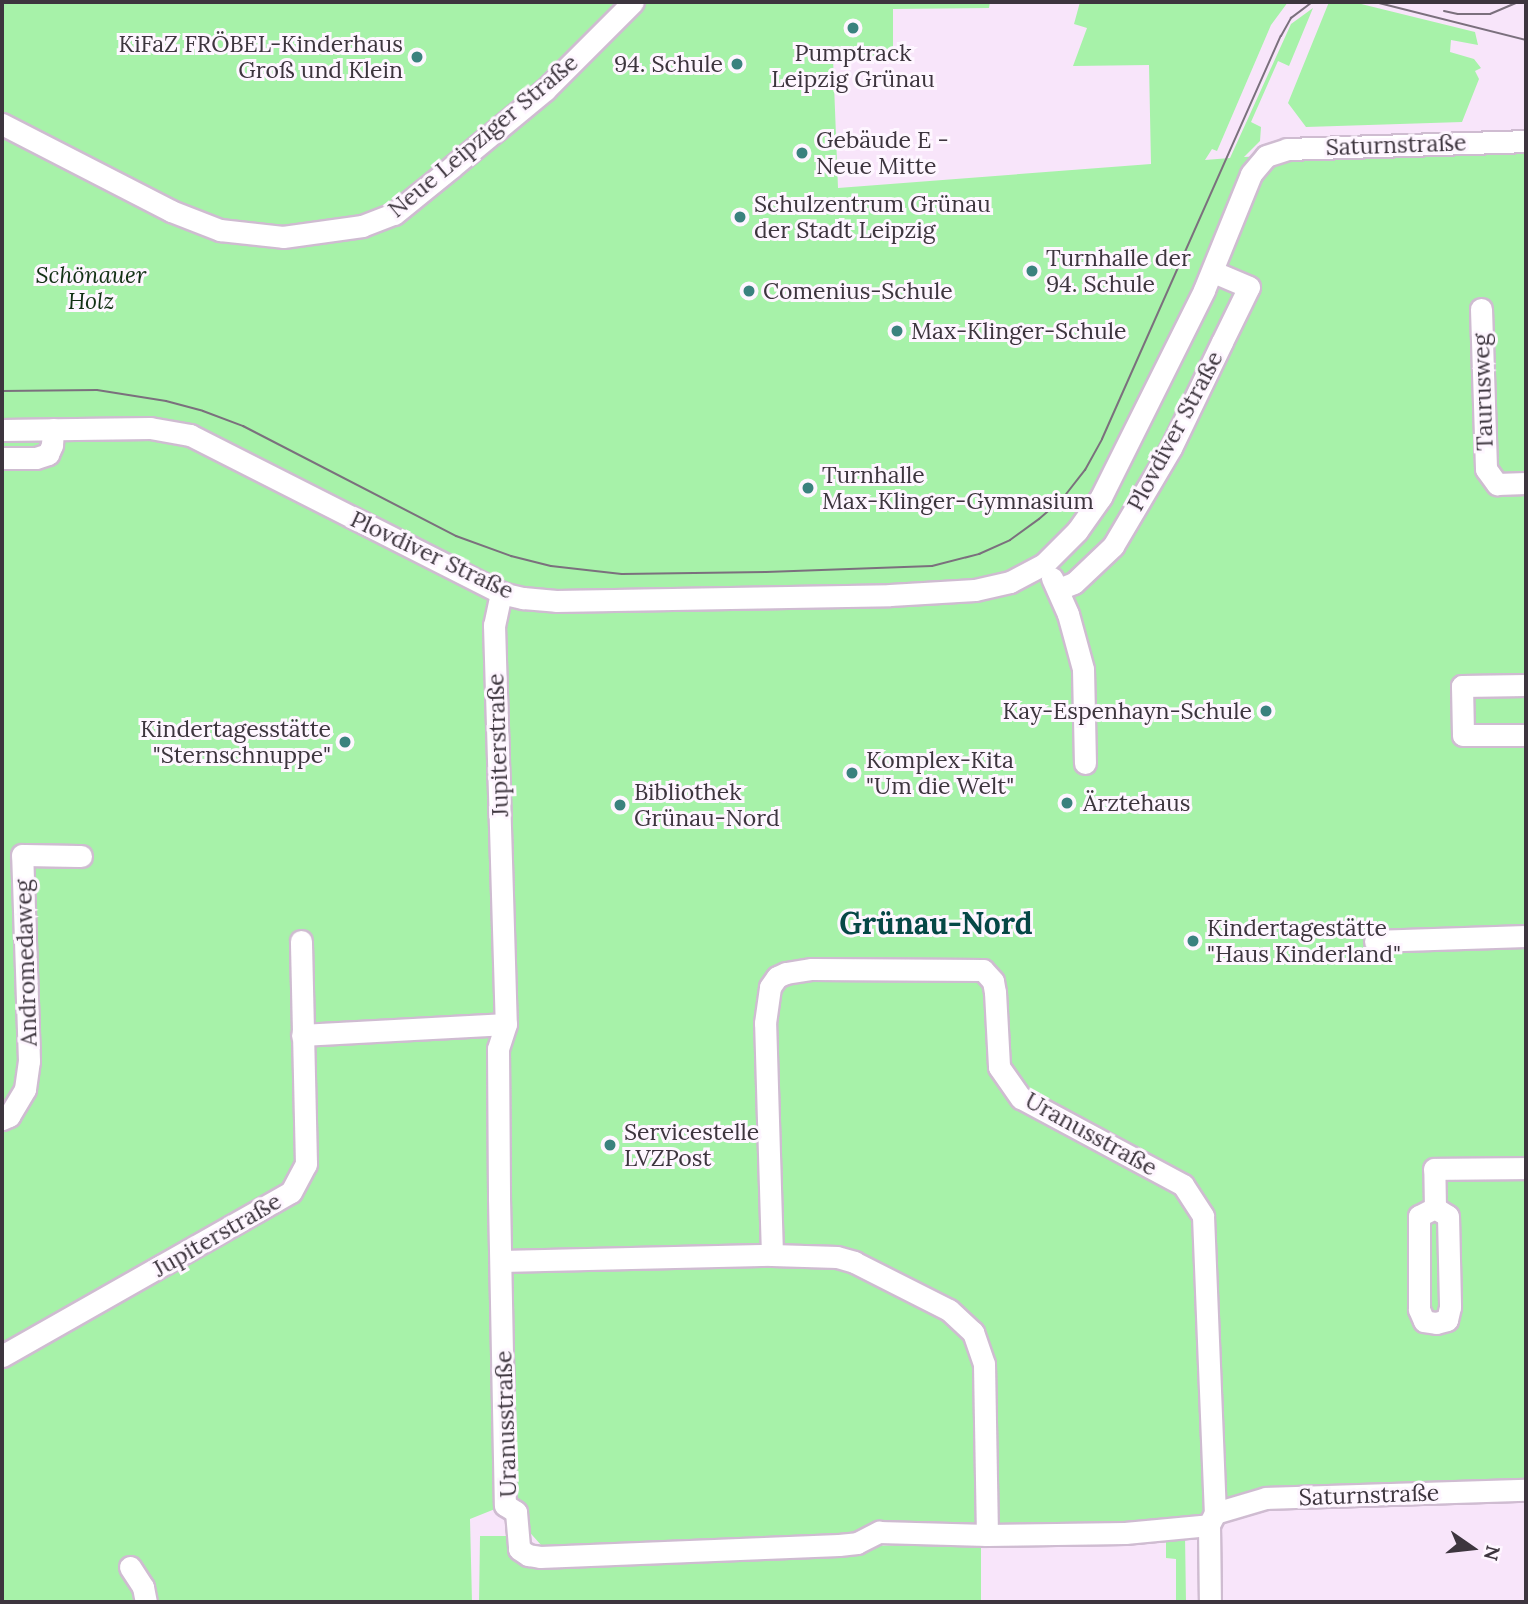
<!DOCTYPE html>
<meta charset="utf-8">
<style>
body{margin:0}
#map{position:relative;width:1528px;height:1604px;overflow:hidden;background:#f8e5fa;font-family:Lora,serif}
div>[style]{position:absolute}
.green>*{inset:0;background:#a7f2a9}
.roads{filter:drop-shadow(2px 0 #cfbcd1) drop-shadow(-2px 0 #cfbcd1) drop-shadow(0 2px #cfbcd1) drop-shadow(0 -2px #cfbcd1)}
.minor>*{height:21px;margin:-10.5px;padding:0 10.5px;transform-origin:10.5px;border-radius:10.5px;background:#fff}
.tram>*{height:2px;margin:-1px;padding:0 1px;transform-origin:1px;border-radius:1px;background:#7b707d}
.dots>*{width:19px;height:19px;translate:-50% -50%;box-sizing:border-box;border:4px solid #fef6ff;border-radius:50%}
span{translate:-50% -50%;white-space:nowrap;text-align:center;line-height:1.15;-webkit-text-stroke:6px #fef6ff;paint-order:stroke}
.poi-label{font-size:23px;color:#3d353e}
.right{translate:-100% -50%;text-align:right}
.left{translate:0 -50%;text-align:left}
.street-label{font-size:23px;color:#3d353e}
.park-label{font-size:23px;color:#123114;font-style:italic}
.district-label{font-size:30px;color:#064846;font-weight:700}
.frame{position:absolute;inset:0;border:4px solid #3d353e;pointer-events:none}
.north{position:absolute;left:1437px;top:1513px;width:70px;height:70px;-webkit-text-stroke:5px #fef6ff;paint-order:stroke;rotate:104deg;font-size:19px;font-weight:700;line-height:28px;text-align:center;color:#3d353e}
.north::after{content:'';display:block;margin:auto;width:24px;height:32px;background:#3d353e;clip-path:polygon(50% 0,100% 100%,50% 72%,0 100%)}
</style>
<div id="map">
<div class="green">
<div style="clip-path:polygon(2px 2px,990px 2px,989px 8px,893px 9px,893px 55px,833px 58px,838px 188px,1151px 164px,1149px 65px,1073px 66px,1087px 28px,1074px 24px,1080px 2px,1288px 2px,1271px 25px,1217px 151px,1212px 149px,1205px 160px,1230px 158px,1291px 24px,1313px 8px,1289px 66px,1278px 61px,1251px 122px,1261px 127px,1260px 141px,1244px 157px,1526px 141px,1526px 1488px,1266px 1498px,1209px 1525px,551px 1556px,505px 1505px,470px 1519px,472px 1602px,2px 1602px)"></div>
<div style="clip-path:polygon(1329px 2px,1353px 2px,1475px 32px,1478px 45px,1451px 40px,1450px 52px,1474px 59px,1481px 68px,1475px 71px,1479px 79px,1462px 122px,1306px 127px,1288px 103px)"></div>
<div style="clip-path:polygon(1185px 1535px,1186px 1602px,1176px 1602px,1176px 1559px,1166px 1558px,1166px 1537px)"></div>
<div style="clip-path:polygon(480px 1536px,514px 1536px,518px 1555px,981px 1543px,981px 1602px,479px 1602px)"></div>
</div>
<div class="roads">
<div class="minor">
<div style="left:2px;top:124px;width:190px;rotate:27.2deg"></div>
<div style="left:171px;top:211px;width:53px;rotate:21.2deg"></div>
<div style="left:220px;top:230px;width:63px;rotate:6.3deg"></div>
<div style="left:283px;top:237px;width:80px;rotate:-7.9deg"></div>
<div style="left:362px;top:226px;width:34px;rotate:-21deg"></div>
<div style="left:394px;top:214px;width:75px;rotate:-39deg"></div>
<div style="left:452px;top:167px;width:121px;rotate:-39.6deg"></div>
<div style="left:545px;top:90px;width:124px;rotate:-45deg"></div>
<div style="left:1481px;top:309px;width:160px;rotate:88.2deg"></div>
<div style="left:1486px;top:469px;width:19px;rotate:54deg"></div>
<div style="left:1497px;top:484px;width:29px;rotate:-2deg"></div>
<div style="left:2px;top:430px;width:148px;rotate:-0.8deg"></div>
<div style="left:150px;top:428px;width:41px;rotate:9.9deg"></div>
<div style="left:190px;top:435px;width:349px;rotate:26.9deg"></div>
<div style="left:501px;top:593px;width:23px;rotate:13deg"></div>
<div style="left:523px;top:598px;width:33px;rotate:5deg"></div>
<div style="left:556px;top:601px;width:334px;rotate:-1deg"></div>
<div style="left:890px;top:595px;width:85px;rotate:-3.4deg"></div>
<div style="left:975px;top:590px;width:36px;rotate:-13deg"></div>
<div style="left:1010px;top:582px;width:38px;rotate:-28deg"></div>
<div style="left:1044px;top:564px;width:47px;rotate:-45deg"></div>
<div style="left:1077px;top:531px;width:42px;rotate:-54.8deg"></div>
<div style="left:1101px;top:497px;width:231px;rotate:-63.5deg"></div>
<div style="left:1204px;top:290px;width:125px;rotate:-67.9deg"></div>
<div style="left:1251px;top:174px;width:23px;rotate:-50deg"></div>
<div style="left:1266px;top:156px;width:22px;rotate:-18deg"></div>
<div style="left:1287px;top:149px;width:239px;rotate:-1.9deg"></div>
<div style="left:2px;top:458px;width:34px"></div>
<div style="left:36px;top:458px;width:13px;rotate:-18deg"></div>
<div style="left:48px;top:454px;width:10px;rotate:-66deg"></div>
<div style="left:52px;top:445px;width:16px;rotate:-86deg"></div>
<div style="left:1052px;top:578px;width:39px;rotate:66deg"></div>
<div style="left:1068px;top:614px;width:57px;rotate:74.7deg"></div>
<div style="left:1083px;top:669px;width:94px;rotate:88.8deg"></div>
<div style="left:1059px;top:589px;width:16px;rotate:-22deg"></div>
<div style="left:1074px;top:583px;width:54px;rotate:-43.5deg"></div>
<div style="left:1113px;top:546px;width:114px;rotate:-59.4deg"></div>
<div style="left:1171px;top:448px;width:118px;rotate:-64.3deg"></div>
<div style="left:1222px;top:342px;width:61px;rotate:-63.9deg"></div>
<div style="left:1249px;top:287px;width:39px;rotate:-157deg"></div>
<div style="left:501px;top:593px;width:33px;rotate:102deg"></div>
<div style="left:494px;top:625px;width:399px;rotate:88.3deg"></div>
<div style="left:506px;top:1024px;width:26px;rotate:108deg"></div>
<div style="left:498px;top:1049px;width:149px;rotate:89.6deg"></div>
<div style="left:499px;top:1198px;width:307px;rotate:88.9deg"></div>
<div style="left:505px;top:1505px;width:13px;rotate:32deg"></div>
<div style="left:516px;top:1512px;width:37px;rotate:85deg"></div>
<div style="left:519px;top:1549px;width:11px;rotate:34deg"></div>
<div style="left:528px;top:1555px;width:12px;rotate:9deg"></div>
<div style="left:540px;top:1557px;width:299px;rotate:-2.3deg"></div>
<div style="left:839px;top:1545px;width:18px;rotate:-6deg"></div>
<div style="left:857px;top:1543px;width:25px;rotate:-27deg"></div>
<div style="left:879px;top:1532px;width:108px;rotate:1.6deg"></div>
<div style="left:1526px;top:685px;width:64px;rotate:179.1deg"></div>
<div style="left:1462px;top:686px;width:49px;rotate:88.8deg"></div>
<div style="left:1463px;top:735px;width:63px"></div>
<div style="left:1375px;top:941px;width:151px;rotate:-1.9deg"></div>
<div style="left:302px;top:1035px;width:204px;rotate:-3.1deg"></div>
<div style="left:2px;top:1119px;width:8px;rotate:-23deg"></div>
<div style="left:9px;top:1116px;width:31px;rotate:-59deg"></div>
<div style="left:25px;top:1089px;width:28px;rotate:-82deg"></div>
<div style="left:29px;top:1061px;width:206px;rotate:-91.9deg"></div>
<div style="left:22px;top:855px;width:59px;rotate:1deg"></div>
<div style="left:1435px;top:1208px;width:15px;rotate:32deg"></div>
<div style="left:1448px;top:1216px;width:91px;rotate:88.7deg"></div>
<div style="left:1450px;top:1307px;width:13px;rotate:103deg"></div>
<div style="left:1447px;top:1320px;width:11px;rotate:165deg"></div>
<div style="left:1436px;top:1323px;width:12px;rotate:-171deg"></div>
<div style="left:1424px;top:1321px;width:13px;rotate:-113deg"></div>
<div style="left:1419px;top:1309px;width:93px;rotate:-90deg"></div>
<div style="left:1419px;top:1216px;width:18px;rotate:-27deg"></div>
<div style="left:1435px;top:1208px;width:39px;rotate:-91deg"></div>
<div style="left:1434px;top:1169px;width:92px;rotate:-0.6deg"></div>
<div style="left:772px;top:1255px;width:232px;rotate:-91.7deg"></div>
<div style="left:765px;top:1023px;width:36px;rotate:-82deg"></div>
<div style="left:770px;top:987px;width:12px;rotate:-55deg"></div>
<div style="left:777px;top:977px;width:10px;rotate:-24deg"></div>
<div style="left:786px;top:973px;width:26px;rotate:-9deg"></div>
<div style="left:812px;top:969px;width:171px;rotate:0.3deg"></div>
<div style="left:983px;top:970px;width:15px;rotate:48deg"></div>
<div style="left:993px;top:981px;width:11px;rotate:80deg"></div>
<div style="left:995px;top:992px;width:75px;rotate:86.9deg"></div>
<div style="left:999px;top:1067px;width:38px;rotate:55deg"></div>
<div style="left:1021px;top:1098px;width:184px;rotate:28.2deg"></div>
<div style="left:1183px;top:1185px;width:37px;rotate:57deg"></div>
<div style="left:1203px;top:1216px;width:297px;rotate:87.7deg"></div>
<div style="left:1215px;top:1513px;width:13px;rotate:117deg"></div>
<div style="left:1209px;top:1525px;width:77px;rotate:89.3deg"></div>
<div style="left:501px;top:1261px;width:271px;rotate:-1.3deg"></div>
<div style="left:772px;top:1255px;width:65px;rotate:1.8deg"></div>
<div style="left:837px;top:1257px;width:18px;rotate:16deg"></div>
<div style="left:854px;top:1262px;width:106px;rotate:26.8deg"></div>
<div style="left:949px;top:1310px;width:33px;rotate:43deg"></div>
<div style="left:973px;top:1332px;width:34px;rotate:71deg"></div>
<div style="left:984px;top:1364px;width:171px;rotate:89deg"></div>
<div style="left:987px;top:1535px;width:138px;rotate:-0.8deg"></div>
<div style="left:1125px;top:1533px;width:84px;rotate:-5.4deg"></div>
<div style="left:2px;top:1356px;width:332px;rotate:-29.6deg"></div>
<div style="left:291px;top:1192px;width:32px;rotate:-62deg"></div>
<div style="left:306px;top:1164px;width:223px;rotate:-91.3deg"></div>
<div style="left:1215px;top:1513px;width:53px;rotate:-16.4deg"></div>
<div style="left:1266px;top:1498px;width:260px;rotate:-1.8deg"></div>
<div style="left:130px;top:1567px;width:24px;rotate:57deg"></div>
<div style="left:143px;top:1587px;width:15px;rotate:79deg"></div>
</div>
</div>
<div class="tram">
<div style="left:1375px;top:2px;width:156px;rotate:14.1deg"></div>
<div style="left:1444px;top:11px;width:14px;rotate:12deg"></div>
<div style="left:1458px;top:14px;width:32px"></div>
<div style="left:1490px;top:14px;width:30px;rotate:-23deg"></div>
<div style="left:2px;top:391px;width:95px;rotate:-0.6deg"></div>
<div style="left:97px;top:390px;width:70px;rotate:9.1deg"></div>
<div style="left:166px;top:401px;width:38px;rotate:15deg"></div>
<div style="left:203px;top:411px;width:43px;rotate:20.6deg"></div>
<div style="left:243px;top:426px;width:240px;rotate:27.3deg"></div>
<div style="left:456px;top:536px;width:59px;rotate:20deg"></div>
<div style="left:511px;top:556px;width:41px;rotate:14deg"></div>
<div style="left:551px;top:566px;width:71px;rotate:6.4deg"></div>
<div style="left:622px;top:574px;width:144px;rotate:-0.8deg"></div>
<div style="left:766px;top:572px;width:166px;rotate:-2.1deg"></div>
<div style="left:932px;top:566px;width:49px;rotate:-14.3deg"></div>
<div style="left:979px;top:554px;width:34px;rotate:-24deg"></div>
<div style="left:1010px;top:540px;width:36px;rotate:-36deg"></div>
<div style="left:1039px;top:519px;width:32px;rotate:-41deg"></div>
<div style="left:1063px;top:498px;width:36px;rotate:-52deg"></div>
<div style="left:1085px;top:470px;width:35px;rotate:-61deg"></div>
<div style="left:1102px;top:439px;width:441px;rotate:-66.1deg"></div>
<div style="left:1281px;top:36px;width:21px;rotate:-61deg"></div>
<div style="left:1291px;top:18px;width:26px;rotate:-37deg"></div>
</div>
<div class="dots">
<div style="left:853px;top:28px;background:#3a827e"></div>
<div style="left:417px;top:57px;background:#3a827e"></div>
<div style="left:737px;top:64px;background:#3a827e"></div>
<div style="left:802px;top:153px;background:#3a827e"></div>
<div style="left:740px;top:217px;background:#3a827e"></div>
<div style="left:1032px;top:271px;background:#3a827e"></div>
<div style="left:749px;top:291px;background:#3a827e"></div>
<div style="left:897px;top:331px;background:#3a827e"></div>
<div style="left:808px;top:488px;background:#3a827e"></div>
<div style="left:1266px;top:711px;background:#3a827e"></div>
<div style="left:345px;top:742px;background:#3a827e"></div>
<div style="left:852px;top:773px;background:#3a827e"></div>
<div style="left:1067px;top:803px;background:#3a827e"></div>
<div style="left:620px;top:805px;background:#3a827e"></div>
<div style="left:1193px;top:941px;background:#3a827e"></div>
<div style="left:610px;top:1145px;background:#3a827e"></div>
</div>
<div class="poi-label">
<span class="right" style="left:403px;top:57px">KiFaZ FRÖBEL-Kinderhaus<br>Groß und Klein</span>
<span style="left:853px;top:66px">Pumptrack<br>Leipzig Grünau</span>
<span class="right" style="left:723px;top:64px">94. Schule</span>
<span class="left" style="left:816px;top:153px">Gebäude E -<br>Neue Mitte</span>
<span class="left" style="left:754px;top:217px">Schulzentrum Grünau<br>der Stadt Leipzig</span>
<span class="left" style="left:1046px;top:271px">Turnhalle der<br>94. Schule</span>
<span class="left" style="left:763px;top:291px">Comenius-Schule</span>
<span class="left" style="left:911px;top:331px">Max-Klinger-Schule</span>
<span class="left" style="left:822px;top:488px">Turnhalle<br>Max-Klinger-Gymnasium</span>
<span class="right" style="left:1252px;top:711px">Kay-Espenhayn-Schule</span>
<span class="right" style="left:331px;top:742px">Kindertagesstätte<br>"Sternschnuppe"</span>
<span class="left" style="left:866px;top:773px">Komplex-Kita<br>"Um die Welt"</span>
<span class="left" style="left:634px;top:805px">Bibliothek<br>Grünau-Nord</span>
<span class="left" style="left:1083px;top:803px">Ärztehaus</span>
<span class="left" style="left:1207px;top:941px">Kindertagestätte<br>"Haus Kinderland"</span>
<span class="left" style="left:624px;top:1145px">Servicestelle<br>LVZPost</span>
</div>
<div class="street-label">
<span style="left:483px;top:136px;rotate:-40deg">Neue Leipziger Straße</span>
<span style="left:1396px;top:145px;rotate:-2deg">Saturnstraße</span>
<span style="left:1483px;top:392px;rotate:-92deg">Taurusweg</span>
<span style="left:1175px;top:431px;rotate:-62deg">Plovdiver Straße</span>
<span style="left:432px;top:555px;rotate:25deg">Plovdiver Straße</span>
<span style="left:498px;top:745px;rotate:-92deg">Jupiterstraße</span>
<span style="left:26px;top:963px;rotate:-92deg">Andromedaweg</span>
<span style="left:1091px;top:1134px;rotate:29deg">Uranusstraße</span>
<span style="left:217px;top:1235px;rotate:-30deg">Jupiterstraße</span>
<span style="left:506px;top:1424px;rotate:-92deg">Uranusstraße</span>
<span style="left:1369px;top:1495px;rotate:-2deg">Saturnstraße</span>
</div>
<div class="park-label">
<span style="left:91px;top:288px">Schönauer<br>Holz</span>
</div>
<div class="district-label">
<span style="left:936px;top:923px">Grünau-Nord</span>
</div>
<div class="frame"></div>
<div class="north">N</div>
</div>
